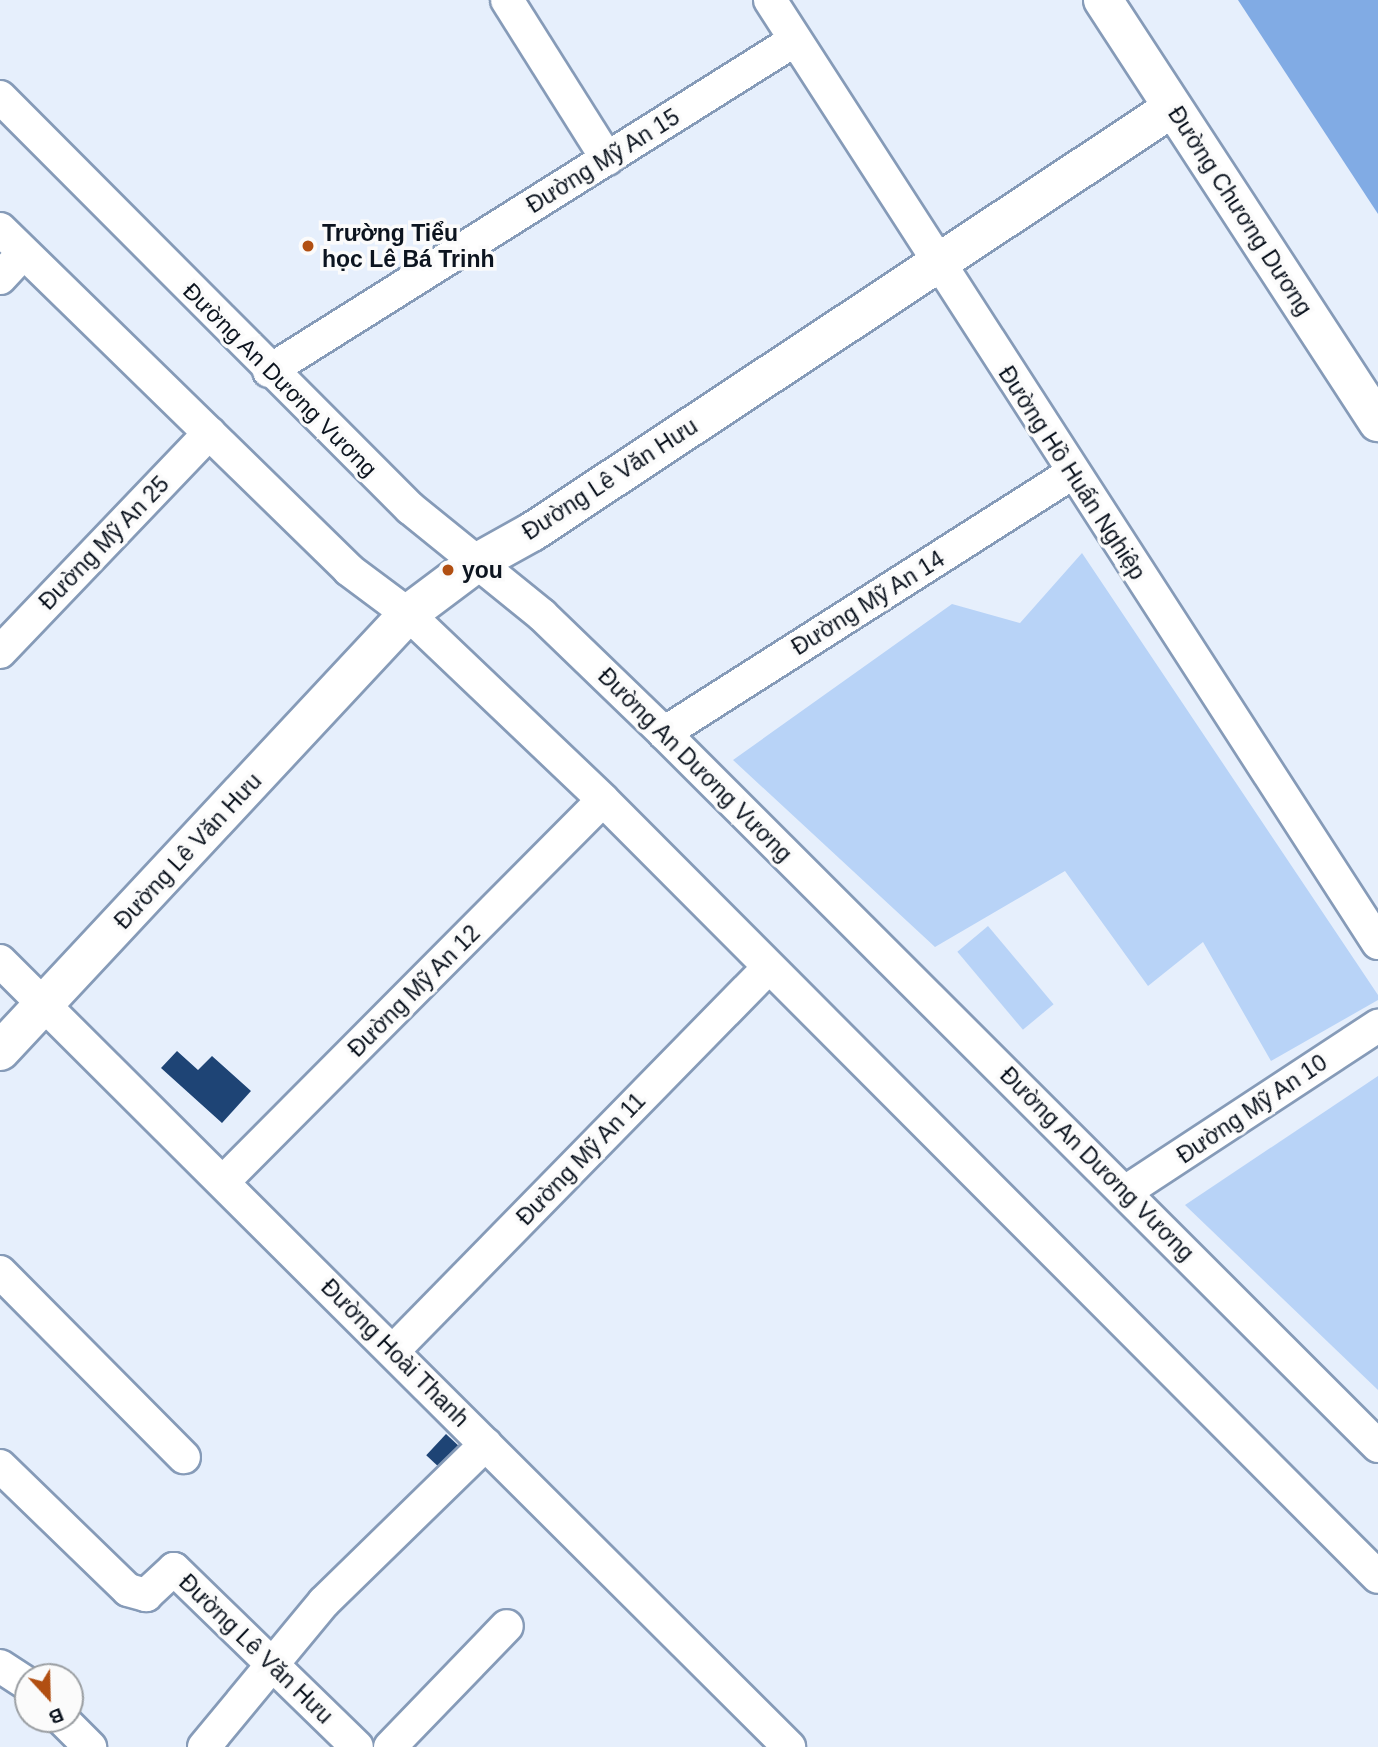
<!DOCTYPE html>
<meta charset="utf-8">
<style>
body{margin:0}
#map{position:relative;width:1378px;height:1747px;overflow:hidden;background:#e6effc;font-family:Helvetica,sans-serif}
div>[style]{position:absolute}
.green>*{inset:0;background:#b8d3f7;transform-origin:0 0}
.water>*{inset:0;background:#81abe4}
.building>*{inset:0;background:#1e4475;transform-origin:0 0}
.roads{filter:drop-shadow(2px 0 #869bb8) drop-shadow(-2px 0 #869bb8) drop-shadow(0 2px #869bb8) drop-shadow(0 -2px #869bb8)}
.street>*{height:32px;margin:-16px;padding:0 16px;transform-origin:16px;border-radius:16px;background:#fff}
.secondary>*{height:38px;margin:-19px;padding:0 19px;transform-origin:19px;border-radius:19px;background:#fff}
.dots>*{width:19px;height:19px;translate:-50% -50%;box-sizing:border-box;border:4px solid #fbfbfb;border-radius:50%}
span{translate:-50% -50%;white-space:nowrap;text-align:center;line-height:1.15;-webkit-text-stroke:7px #fbfbfb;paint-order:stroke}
.street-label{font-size:23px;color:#0c141f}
.poi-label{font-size:23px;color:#0c141f;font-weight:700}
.left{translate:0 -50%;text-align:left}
.north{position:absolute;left:14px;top:1663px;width:70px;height:70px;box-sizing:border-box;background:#fbfbfb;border:2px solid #9b9fa3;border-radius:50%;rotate:158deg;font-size:19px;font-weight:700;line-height:28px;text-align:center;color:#0c141f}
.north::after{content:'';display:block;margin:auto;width:24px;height:32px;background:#b14f12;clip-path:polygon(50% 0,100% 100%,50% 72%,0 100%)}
</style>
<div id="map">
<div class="green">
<div style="clip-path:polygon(1082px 553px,1378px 995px,1378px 1000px,1271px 1061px,1203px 942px,1148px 986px,1065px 871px,935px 947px,733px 760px,952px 604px,1020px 623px)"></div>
<div style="left:988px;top:926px;width:102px;height:40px;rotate:50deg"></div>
<div style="clip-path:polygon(1378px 1076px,1378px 1390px,1185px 1205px)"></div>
</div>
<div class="water">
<div style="clip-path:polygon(1238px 0,1378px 0,1378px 214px)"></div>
</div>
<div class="building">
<div style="clip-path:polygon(177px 1051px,198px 1070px,212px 1056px,251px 1091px,222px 1123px,161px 1068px)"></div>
<div style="left:446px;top:1434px;width:22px;height:29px;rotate:43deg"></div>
</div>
<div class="roads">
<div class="street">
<div style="left:507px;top:0;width:188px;rotate:57.8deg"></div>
<div style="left:770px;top:0;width:1122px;rotate:57.19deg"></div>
<div style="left:0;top:97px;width:581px;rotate:45.07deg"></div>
<div style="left:410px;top:508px;width:170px;rotate:39deg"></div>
<div style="left:542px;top:615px;width:170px;rotate:44deg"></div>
<div style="left:664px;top:733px;width:1009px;rotate:44.96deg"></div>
<div style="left:0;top:229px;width:488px;rotate:44.3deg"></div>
<div style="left:349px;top:570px;width:74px;rotate:36.7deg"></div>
<div style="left:408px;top:614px;width:269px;rotate:43.6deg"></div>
<div style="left:603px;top:800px;width:1097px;rotate:45.07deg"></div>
<div style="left:0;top:278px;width:34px;rotate:-47deg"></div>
<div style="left:269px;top:371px;width:621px;rotate:-32.18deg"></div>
<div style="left:0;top:652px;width:303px;rotate:-46.3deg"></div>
<div style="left:664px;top:733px;width:482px;rotate:-32.5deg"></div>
<div style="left:0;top:961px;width:1114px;rotate:44.89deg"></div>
<div style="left:224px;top:1181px;width:537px;rotate:-45.15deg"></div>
<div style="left:1125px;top:1192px;width:303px;rotate:-33.3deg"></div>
<div style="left:0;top:1272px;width:261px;rotate:45.2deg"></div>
<div style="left:393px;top:1351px;width:537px;rotate:-45.6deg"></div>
<div style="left:0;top:1466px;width:178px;rotate:44.1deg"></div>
<div style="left:128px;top:1590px;width:19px;rotate:16deg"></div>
<div style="left:146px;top:1595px;width:38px;rotate:-43deg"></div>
<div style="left:174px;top:1569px;width:255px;rotate:44.2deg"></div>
<div style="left:0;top:1666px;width:33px;rotate:33deg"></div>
<div style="left:62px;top:1719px;width:40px;rotate:45deg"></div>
<div style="left:204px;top:1747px;width:188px;rotate:-50.4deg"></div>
<div style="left:324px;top:1602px;width:226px;rotate:-44.3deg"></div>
<div style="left:390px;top:1747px;width:168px;rotate:-46deg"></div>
</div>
<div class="secondary">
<div style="left:1103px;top:0;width:504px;rotate:56.91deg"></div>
<div style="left:0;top:1051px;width:598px;rotate:-46.97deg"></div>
<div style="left:408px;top:614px;width:85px;rotate:-36.9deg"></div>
<div style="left:476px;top:563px;width:64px;rotate:-29deg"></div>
<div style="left:532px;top:532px;width:768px;rotate:-33.52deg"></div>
</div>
</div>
<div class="dots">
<div style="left:308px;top:246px;background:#b14f12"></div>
<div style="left:448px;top:570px;background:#b14f12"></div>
</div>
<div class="street-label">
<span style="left:603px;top:161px;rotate:-32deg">Đường Mỹ An 15</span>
<span style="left:1240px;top:211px;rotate:57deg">Đường Chương Dương</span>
<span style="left:280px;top:380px;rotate:45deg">Đường An Dương Vương</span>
<span style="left:1072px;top:473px;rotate:57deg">Đường Hồ Huấn Nghiệp</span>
<span style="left:610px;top:479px;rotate:-33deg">Đường Lê Văn Hưu</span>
<span style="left:104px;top:543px;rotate:-46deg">Đường Mỹ An 25</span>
<span style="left:868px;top:603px;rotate:-32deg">Đường Mỹ An 14</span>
<span style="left:695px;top:765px;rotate:45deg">Đường An Dương Vương</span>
<span style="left:188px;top:851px;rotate:-47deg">Đường Lê Văn Hưu</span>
<span style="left:414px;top:991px;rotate:-45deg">Đường Mỹ An 12</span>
<span style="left:1252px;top:1109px;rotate:-34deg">Đường Mỹ An 10</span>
<span style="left:581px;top:1159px;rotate:-46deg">Đường Mỹ An 11</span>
<span style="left:1097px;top:1164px;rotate:45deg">Đường An Dương Vương</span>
<span style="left:395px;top:1353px;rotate:45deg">Đường Hoài Thanh</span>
<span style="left:256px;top:1649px;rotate:44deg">Đường Lê Văn Hưu</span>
</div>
<div class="poi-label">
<span class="left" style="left:322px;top:246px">Trường Tiểu<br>học Lê Bá Trinh</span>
<span class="left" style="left:462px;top:570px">you</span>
</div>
<div class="north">B</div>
</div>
